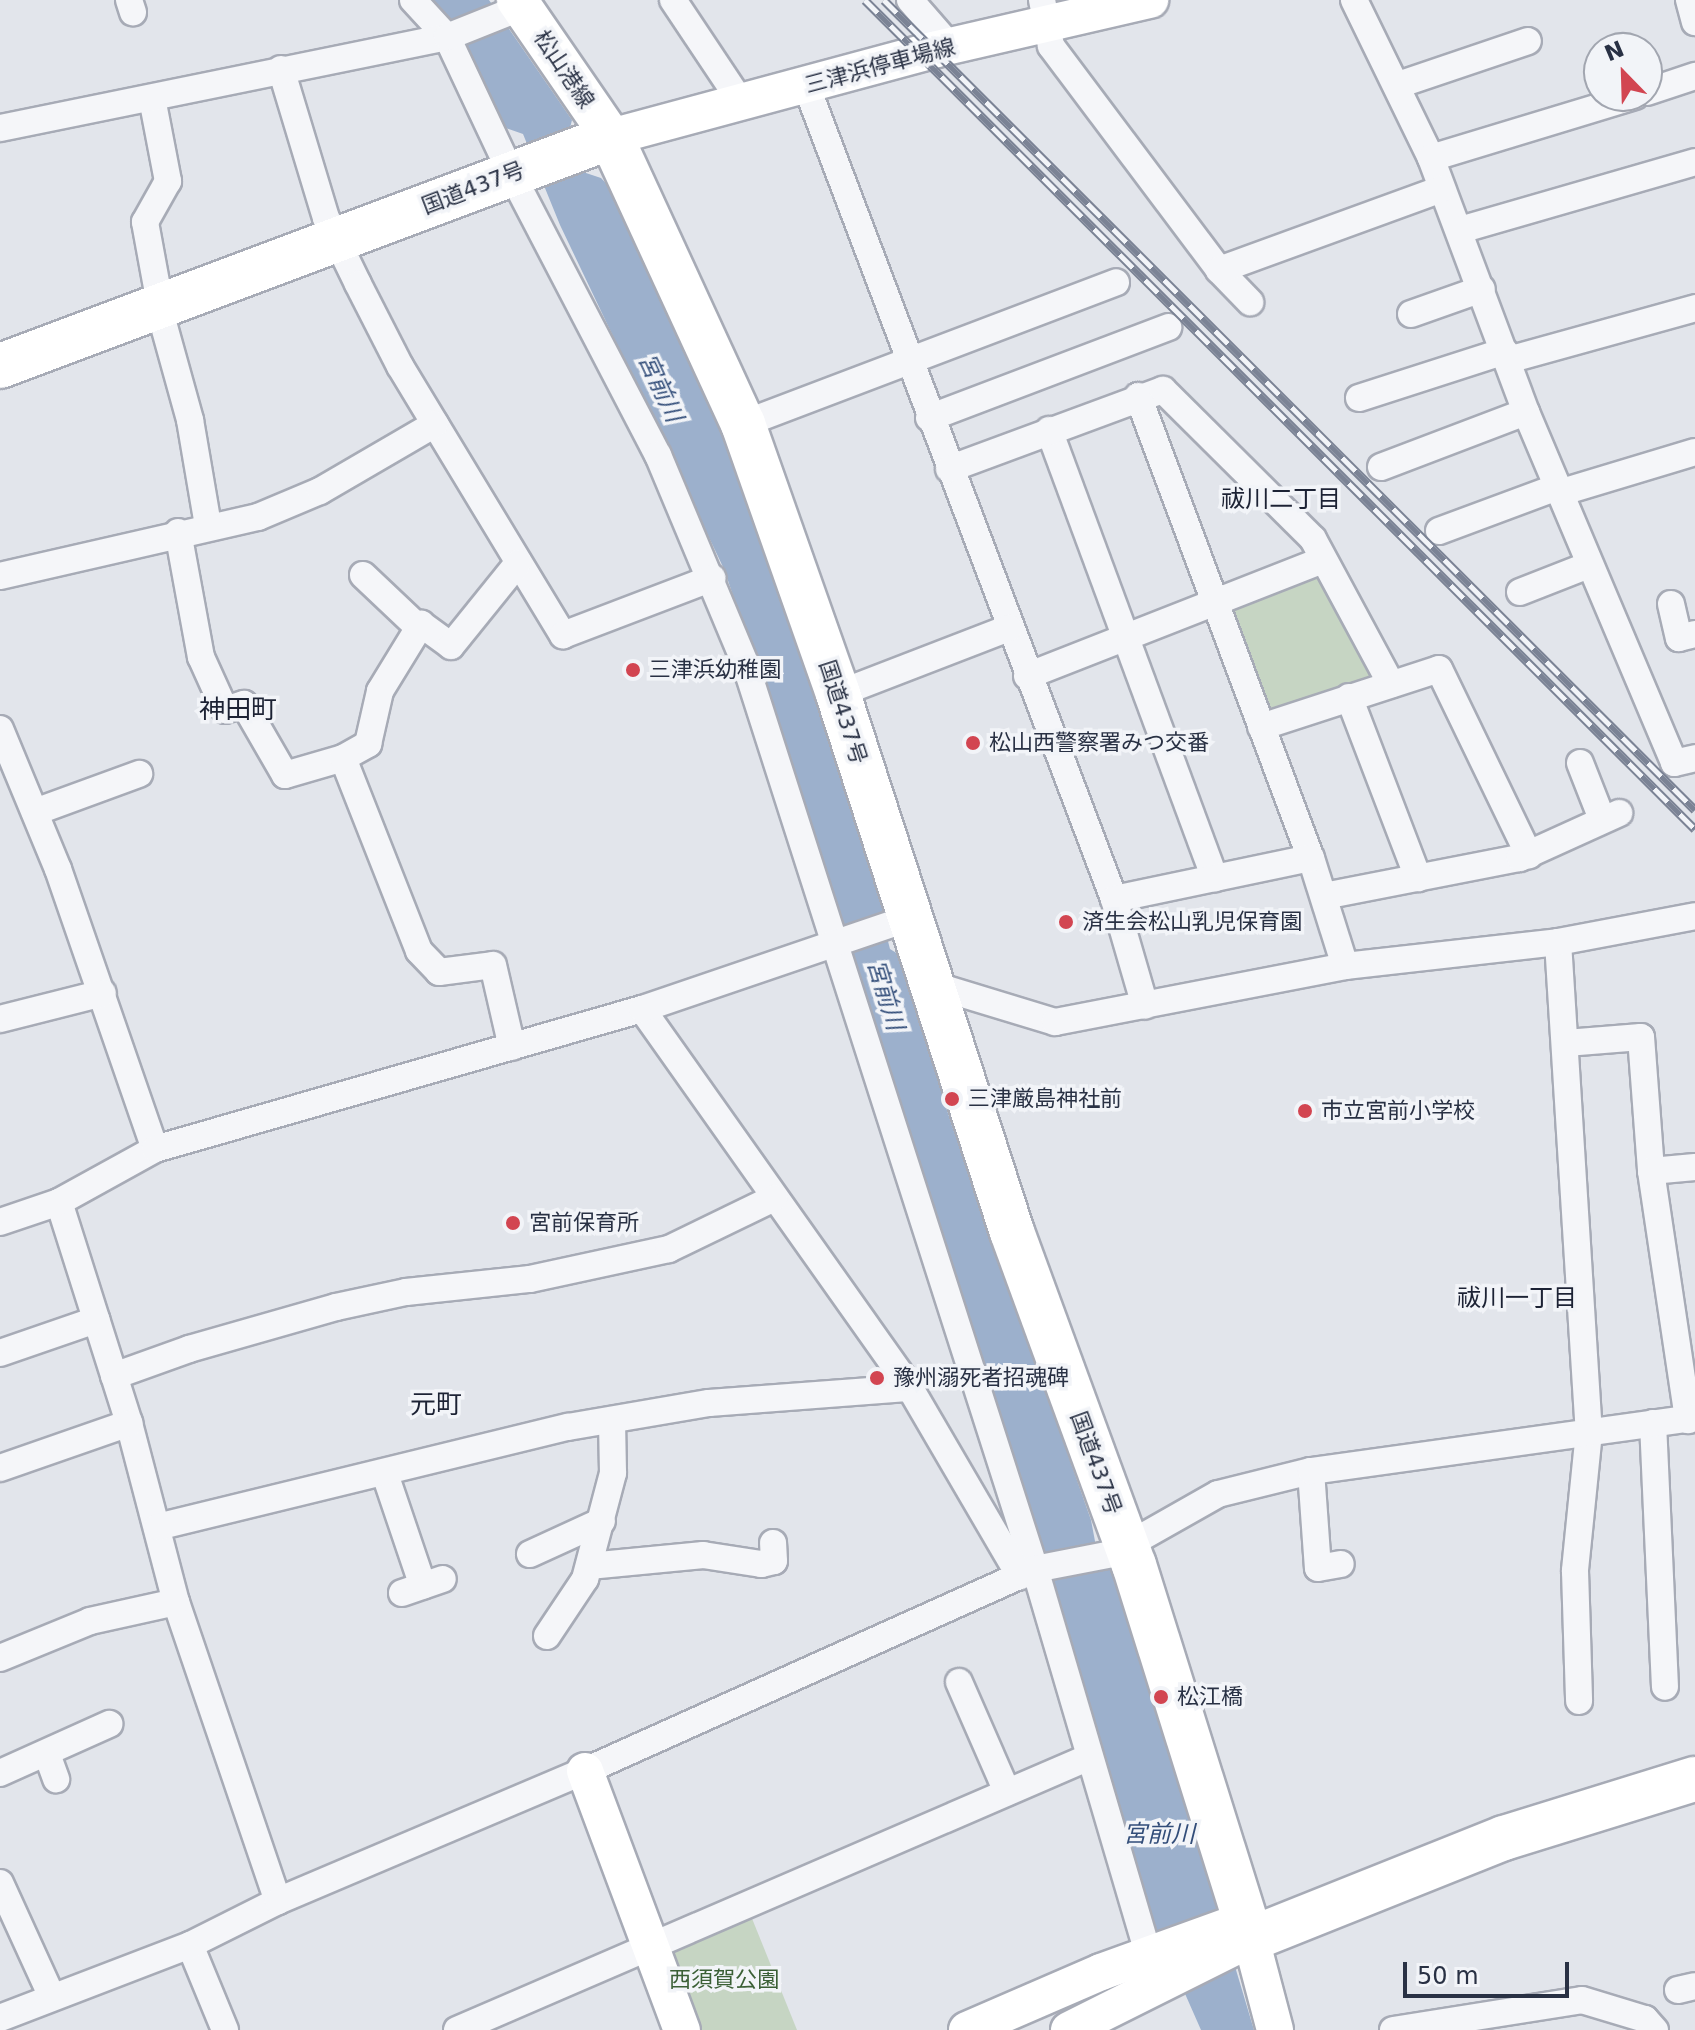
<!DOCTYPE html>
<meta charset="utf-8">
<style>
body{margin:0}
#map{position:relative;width:1695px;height:2030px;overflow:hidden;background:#e2e5eb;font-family:"DejaVu Sans","Noto Sans JP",sans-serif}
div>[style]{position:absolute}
.green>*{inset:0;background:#c6d5c3}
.water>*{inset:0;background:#9cb0cc}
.roads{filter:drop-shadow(2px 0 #a7abb6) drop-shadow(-2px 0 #a7abb6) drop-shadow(0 2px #a7abb6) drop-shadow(0 -2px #a7abb6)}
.street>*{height:26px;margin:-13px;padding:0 13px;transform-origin:13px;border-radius:13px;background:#f5f6f9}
.secondary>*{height:36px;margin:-18px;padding:0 18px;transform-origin:18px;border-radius:18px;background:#fff}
.primary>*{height:40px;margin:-20px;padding:0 20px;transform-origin:20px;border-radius:20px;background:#fff}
.highway>*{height:44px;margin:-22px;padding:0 22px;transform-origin:22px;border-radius:22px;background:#fff}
.rail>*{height:9px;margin-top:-4.5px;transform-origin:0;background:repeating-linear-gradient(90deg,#f2f4f8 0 18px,#7b8395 0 36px);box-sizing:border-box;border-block:2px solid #7b8395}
.dots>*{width:22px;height:22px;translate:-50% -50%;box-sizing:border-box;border:4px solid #f2f4f8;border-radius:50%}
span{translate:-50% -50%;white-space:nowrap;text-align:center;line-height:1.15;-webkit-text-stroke:7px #f2f4f8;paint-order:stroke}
.street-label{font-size:22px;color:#293144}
.poi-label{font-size:22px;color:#293144}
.left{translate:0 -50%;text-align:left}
.park-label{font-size:22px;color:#3b6036}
.water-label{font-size:24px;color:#324d79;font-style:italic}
.neighbourhood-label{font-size:24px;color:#1c2234}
.quarter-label{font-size:26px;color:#1c2234}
.north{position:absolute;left:1583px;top:32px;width:80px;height:80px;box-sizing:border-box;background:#f2f4f8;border:2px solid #a2a6b0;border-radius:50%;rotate:337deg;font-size:22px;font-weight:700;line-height:32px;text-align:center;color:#293144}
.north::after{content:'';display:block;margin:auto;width:28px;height:36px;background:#d24551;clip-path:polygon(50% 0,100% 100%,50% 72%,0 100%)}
.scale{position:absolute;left:1403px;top:1962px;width:166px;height:36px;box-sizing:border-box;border:4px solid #293144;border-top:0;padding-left:10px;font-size:24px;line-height:28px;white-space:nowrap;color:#293144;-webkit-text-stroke:6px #f2f4f8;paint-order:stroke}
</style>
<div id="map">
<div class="green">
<div style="clip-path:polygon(1319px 567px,1381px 680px,1263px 719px,1221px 605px)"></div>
<div style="clip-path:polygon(749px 1911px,797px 2030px,693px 2030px,659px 1949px)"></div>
</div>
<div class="water">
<div style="clip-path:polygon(423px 0,489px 0,572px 120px,569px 132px,583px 172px,601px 178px,615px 193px,738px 467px,884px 898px,882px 918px,890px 949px,898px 954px,952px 1126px,1091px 1520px,1098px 1557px,1114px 1562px,1254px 2030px,1201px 2030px,1149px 1912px,1139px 1870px,1132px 1864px,790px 762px,724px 569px,560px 225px,523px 134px,500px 126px)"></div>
</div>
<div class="roads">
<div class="street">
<div style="left:129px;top:0;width:13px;rotate:72deg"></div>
<div style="left:413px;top:0;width:50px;rotate:47.4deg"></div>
<div style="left:447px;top:37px;width:150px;rotate:64.8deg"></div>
<div style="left:511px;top:173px;width:318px;rotate:62.5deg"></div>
<div style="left:658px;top:455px;width:225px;rotate:67.3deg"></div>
<div style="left:745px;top:663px;width:951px;rotate:72.25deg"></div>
<div style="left:1035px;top:1569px;width:418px;rotate:73.6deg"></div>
<div style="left:673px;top:0;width:123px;rotate:56.3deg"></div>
<div style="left:910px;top:0;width:61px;rotate:49deg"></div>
<div style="left:1042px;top:0;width:47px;rotate:78.9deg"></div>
<div style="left:1051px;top:46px;width:280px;rotate:53.1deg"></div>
<div style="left:1219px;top:270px;width:45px;rotate:45.9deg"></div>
<div style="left:1354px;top:0;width:176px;rotate:64deg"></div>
<div style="left:1431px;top:158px;width:271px;rotate:69.5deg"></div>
<div style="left:1526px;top:412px;width:381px;rotate:67.1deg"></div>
<div style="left:1674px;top:763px;width:22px;rotate:-13deg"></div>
<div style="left:1689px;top:0;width:23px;rotate:75deg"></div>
<div style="left:281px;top:69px;width:156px;rotate:73.2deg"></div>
<div style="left:326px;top:218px;width:73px;rotate:64.1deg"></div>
<div style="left:358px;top:284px;width:92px;rotate:62.9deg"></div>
<div style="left:400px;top:366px;width:315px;rotate:58.8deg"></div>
<div style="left:563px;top:635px;width:160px;rotate:-20.9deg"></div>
<div style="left:806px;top:85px;width:870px;rotate:69.27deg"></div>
<div style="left:1114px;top:899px;width:111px;rotate:73.8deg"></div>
<div style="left:1398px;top:85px;width:137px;rotate:-18.7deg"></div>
<div style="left:1647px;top:92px;width:51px;rotate:-18.4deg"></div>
<div style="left:152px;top:98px;width:85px;rotate:79.1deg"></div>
<div style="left:168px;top:181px;width:47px;rotate:119.3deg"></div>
<div style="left:145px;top:222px;width:106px;rotate:79.6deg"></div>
<div style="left:164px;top:326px;width:98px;rotate:74.5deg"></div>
<div style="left:190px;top:420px;width:107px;rotate:80.3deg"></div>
<div style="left:0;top:128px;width:456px;rotate:-11.5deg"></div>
<div style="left:447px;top:37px;width:81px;rotate:-21.8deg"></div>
<div style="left:1431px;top:158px;width:213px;rotate:-16.9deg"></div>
<div style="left:1460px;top:230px;width:245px;rotate:-16.1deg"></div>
<div style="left:1219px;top:270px;width:237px;rotate:-20deg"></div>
<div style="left:1411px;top:314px;width:75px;rotate:-19.4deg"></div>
<div style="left:1508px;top:360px;width:194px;rotate:-15.5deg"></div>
<div style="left:1138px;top:396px;width:493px;rotate:69.5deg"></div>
<div style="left:1311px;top:858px;width:113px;rotate:72.5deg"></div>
<div style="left:1359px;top:398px;width:153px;rotate:-17.8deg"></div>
<div style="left:929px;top:418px;width:256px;rotate:-20.8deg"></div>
<div style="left:743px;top:424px;width:399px;rotate:-20.8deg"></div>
<div style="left:1049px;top:430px;width:478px;rotate:69.7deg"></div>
<div style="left:1381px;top:467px;width:155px;rotate:-20.8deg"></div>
<div style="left:949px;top:469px;width:228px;rotate:-20.3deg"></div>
<div style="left:1163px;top:390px;width:211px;rotate:44.8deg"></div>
<div style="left:1313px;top:539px;width:165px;rotate:61.7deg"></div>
<div style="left:1559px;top:493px;width:142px;rotate:-16.8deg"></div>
<div style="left:1439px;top:531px;width:126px;rotate:-20.4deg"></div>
<div style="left:178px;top:532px;width:127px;rotate:79.6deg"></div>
<div style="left:201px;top:657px;width:58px;rotate:65.6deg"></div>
<div style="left:225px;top:710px;width:20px;rotate:-18deg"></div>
<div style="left:244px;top:704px;width:82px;rotate:60deg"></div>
<div style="left:285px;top:775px;width:60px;rotate:-16.3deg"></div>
<div style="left:343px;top:758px;width:207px;rotate:68.5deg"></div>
<div style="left:419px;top:951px;width:29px;rotate:46deg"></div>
<div style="left:439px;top:972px;width:54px;rotate:-7.4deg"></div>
<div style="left:493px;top:965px;width:84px;rotate:77deg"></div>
<div style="left:363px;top:575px;width:76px;rotate:43.4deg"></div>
<div style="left:0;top:576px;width:265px;rotate:-12.9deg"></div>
<div style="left:258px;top:517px;width:67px;rotate:-22.8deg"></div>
<div style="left:320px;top:491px;width:133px;rotate:-30.2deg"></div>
<div style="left:1520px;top:592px;width:74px;rotate:-21.4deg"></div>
<div style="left:1671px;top:604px;width:35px;rotate:77deg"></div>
<div style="left:1679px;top:638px;width:16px;rotate:-14deg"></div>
<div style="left:1027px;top:676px;width:318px;rotate:-21.4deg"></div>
<div style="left:838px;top:694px;width:183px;rotate:-21.1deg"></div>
<div style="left:1349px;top:697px;width:194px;rotate:69.1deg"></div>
<div style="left:1261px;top:727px;width:187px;rotate:-18deg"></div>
<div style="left:1439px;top:669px;width:207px;rotate:64.2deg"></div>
<div style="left:0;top:729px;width:152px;rotate:67.5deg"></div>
<div style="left:58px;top:869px;width:296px;rotate:70.9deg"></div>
<div style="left:343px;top:758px;width:29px;rotate:-29deg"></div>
<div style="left:368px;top:744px;width:54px;rotate:-77.2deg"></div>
<div style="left:380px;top:691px;width:79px;rotate:-58.5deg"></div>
<div style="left:421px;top:624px;width:37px;rotate:36deg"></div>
<div style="left:451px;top:646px;width:107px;rotate:-51.1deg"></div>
<div style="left:1580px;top:763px;width:60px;rotate:68.6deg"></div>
<div style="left:35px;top:812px;width:111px;rotate:-20.1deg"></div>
<div style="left:1324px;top:896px;width:200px;rotate:-11deg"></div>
<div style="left:1520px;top:858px;width:109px;rotate:-24.4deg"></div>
<div style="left:1114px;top:899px;width:201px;rotate:-11.8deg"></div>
<div style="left:1558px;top:942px;width:491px;rotate:86.4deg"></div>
<div style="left:1589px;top:1432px;width:140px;rotate:95.8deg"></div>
<div style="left:1575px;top:1571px;width:130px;rotate:88.2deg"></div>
<div style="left:930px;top:984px;width:131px;rotate:16.9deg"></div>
<div style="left:1055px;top:1022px;width:295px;rotate:-10.9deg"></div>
<div style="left:1345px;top:966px;width:214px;rotate:-6.4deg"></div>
<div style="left:1558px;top:942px;width:139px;rotate:-10.7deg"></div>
<div style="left:642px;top:1009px;width:464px;rotate:54.7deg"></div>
<div style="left:910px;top:1388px;width:218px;rotate:59.7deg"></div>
<div style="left:0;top:1019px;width:106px;rotate:-14.2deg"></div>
<div style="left:1566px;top:1043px;width:75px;rotate:-4.6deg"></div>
<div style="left:1641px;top:1037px;width:134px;rotate:85.7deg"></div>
<div style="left:1651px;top:1171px;width:252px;rotate:81.5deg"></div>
<div style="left:1651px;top:1171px;width:44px;rotate:-5.2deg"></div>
<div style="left:59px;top:1202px;width:232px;rotate:72.4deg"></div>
<div style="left:129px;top:1423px;width:185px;rotate:75.3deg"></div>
<div style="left:176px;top:1602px;width:316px;rotate:71.2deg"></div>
<div style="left:0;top:1222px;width:62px;rotate:-18.7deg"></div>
<div style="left:59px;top:1202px;width:110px;rotate:-28.9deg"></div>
<div style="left:155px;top:1149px;width:507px;rotate:-16.04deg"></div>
<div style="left:642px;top:1009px;width:282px;rotate:-18.8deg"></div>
<div style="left:0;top:1353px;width:102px;rotate:-19deg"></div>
<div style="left:114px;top:1376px;width:80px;rotate:-19.8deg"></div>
<div style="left:189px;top:1349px;width:153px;rotate:-15.9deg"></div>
<div style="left:336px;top:1307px;width:72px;rotate:-12.1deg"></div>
<div style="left:406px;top:1292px;width:125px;rotate:-6deg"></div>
<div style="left:530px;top:1279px;width:142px;rotate:-12.2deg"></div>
<div style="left:669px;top:1249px;width:117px;rotate:-25.9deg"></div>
<div style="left:1653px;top:1423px;width:264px;rotate:87.4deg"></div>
<div style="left:0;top:1468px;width:137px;rotate:-19.2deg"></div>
<div style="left:1311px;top:1471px;width:97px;rotate:85.9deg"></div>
<div style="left:1318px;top:1568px;width:23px;rotate:-10deg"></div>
<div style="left:385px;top:1474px;width:118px;rotate:71.3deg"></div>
<div style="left:157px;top:1527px;width:423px;rotate:-13.7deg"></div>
<div style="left:568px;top:1427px;width:143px;rotate:-9.7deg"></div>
<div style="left:709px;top:1403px;width:202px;rotate:-4.3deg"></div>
<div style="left:530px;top:1554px;width:79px;rotate:-24.6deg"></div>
<div style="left:589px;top:1566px;width:115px;rotate:-5.5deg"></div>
<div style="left:703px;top:1555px;width:59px;rotate:8.8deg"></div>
<div style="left:761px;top:1564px;width:13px;rotate:-13deg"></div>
<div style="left:774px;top:1561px;width:18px;rotate:-93deg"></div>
<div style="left:402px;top:1593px;width:43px;rotate:-18.9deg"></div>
<div style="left:547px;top:1636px;width:69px;rotate:-56.3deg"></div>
<div style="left:585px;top:1579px;width:110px;rotate:-75.2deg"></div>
<div style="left:613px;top:1473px;width:53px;rotate:-91.1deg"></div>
<div style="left:0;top:1658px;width:97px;rotate:-22.3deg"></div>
<div style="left:90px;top:1621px;width:88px;rotate:-12.5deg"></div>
<div style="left:959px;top:1682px;width:120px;rotate:66.4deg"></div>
<div style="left:47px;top:1754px;width:27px;rotate:70deg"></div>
<div style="left:0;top:1773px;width:120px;rotate:-24.2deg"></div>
<div style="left:0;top:1883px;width:123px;rotate:65.5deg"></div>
<div style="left:190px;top:1945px;width:92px;rotate:67.6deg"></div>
<div style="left:1678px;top:1990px;width:17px;rotate:-13deg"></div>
<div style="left:0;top:2018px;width:204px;rotate:-21deg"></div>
<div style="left:190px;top:1945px;width:98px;rotate:-26.6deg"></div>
<div style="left:278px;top:1901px;width:333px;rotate:-23deg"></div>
<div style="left:585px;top:1771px;width:493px;rotate:-24.2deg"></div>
<div style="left:1035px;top:1569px;width:78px;rotate:-11deg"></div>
<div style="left:1112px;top:1554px;width:122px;rotate:-29.5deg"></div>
<div style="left:1218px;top:1494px;width:96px;rotate:-13.9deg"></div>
<div style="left:1311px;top:1471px;width:388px;rotate:-7.9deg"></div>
<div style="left:457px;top:2030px;width:686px;rotate:-23.35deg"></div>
<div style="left:1393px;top:2030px;width:191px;rotate:-9deg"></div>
<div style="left:1582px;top:2000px;width:66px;rotate:16.8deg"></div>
<div style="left:1645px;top:2019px;width:15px;rotate:48deg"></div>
</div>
<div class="secondary">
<div style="left:611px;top:137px;width:334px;rotate:-15.1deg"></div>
<div style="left:933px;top:50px;width:223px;rotate:-13deg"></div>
<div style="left:585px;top:1771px;width:277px;rotate:69.5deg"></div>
<div style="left:967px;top:2030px;width:146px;rotate:-23.4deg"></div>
<div style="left:1101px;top:1972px;width:153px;rotate:-19.9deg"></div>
<div style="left:1069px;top:2030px;width:203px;rotate:-26.6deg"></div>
<div style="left:1251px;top:1939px;width:94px;rotate:75.2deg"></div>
</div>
<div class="primary">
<div style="left:517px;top:0;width:166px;rotate:55.5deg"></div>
</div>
<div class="highway">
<div style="left:0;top:366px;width:653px;rotate:-20.55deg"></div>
<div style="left:611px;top:137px;width:316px;rotate:65.3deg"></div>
<div style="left:743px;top:424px;width:286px;rotate:70.6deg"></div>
<div style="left:838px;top:694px;width:565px;rotate:72.08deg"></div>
<div style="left:1012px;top:1232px;width:355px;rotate:69.9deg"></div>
<div style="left:1134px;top:1565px;width:392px;rotate:72.6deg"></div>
<div style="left:1251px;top:1939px;width:272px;rotate:-21.8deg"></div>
<div style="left:1504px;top:1838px;width:200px;rotate:-17.2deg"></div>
</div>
</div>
<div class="rail">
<div style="left:865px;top:0;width:1173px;rotate:44.97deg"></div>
<div style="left:884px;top:0;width:1146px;rotate:44.96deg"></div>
</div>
<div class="dots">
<div style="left:633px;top:670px;background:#d24551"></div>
<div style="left:973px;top:743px;background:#d24551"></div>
<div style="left:1066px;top:922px;background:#d24551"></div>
<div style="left:952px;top:1099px;background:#d24551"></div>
<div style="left:1305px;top:1111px;background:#d24551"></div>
<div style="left:513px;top:1223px;background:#d24551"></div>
<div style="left:877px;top:1378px;background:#d24551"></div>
<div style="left:1161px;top:1697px;background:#d24551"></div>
</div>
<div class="street-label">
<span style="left:880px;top:66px;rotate:-15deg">三津浜停車場線</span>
<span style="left:564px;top:69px;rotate:56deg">松山港線</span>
<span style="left:473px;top:188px;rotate:-21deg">国道437号</span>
<span style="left:843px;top:712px;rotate:72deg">国道437号</span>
<span style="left:1096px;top:1463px;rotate:70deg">国道437号</span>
</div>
<div class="poi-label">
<span class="left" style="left:649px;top:670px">三津浜幼稚園</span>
<span class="left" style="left:989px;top:743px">松山西警察署みつ交番</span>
<span class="left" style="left:1082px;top:922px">済生会松山乳児保育園</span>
<span class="left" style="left:968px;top:1099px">三津厳島神社前</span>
<span class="left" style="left:1321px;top:1111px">市立宮前小学校</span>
<span class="left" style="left:529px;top:1223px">宮前保育所</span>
<span class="left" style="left:893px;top:1378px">豫州溺死者招魂碑</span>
<span class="left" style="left:1177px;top:1697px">松江橋</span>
</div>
<div class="park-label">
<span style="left:724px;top:1980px">西須賀公園</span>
</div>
<div class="water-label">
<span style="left:660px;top:388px;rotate:65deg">宮前川</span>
<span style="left:885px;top:995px;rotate:73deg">宮前川</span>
<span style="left:1159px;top:1835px">宮前川</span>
</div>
<div class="neighbourhood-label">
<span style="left:1281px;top:500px">祓川二丁目</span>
<span style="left:1517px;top:1299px">祓川一丁目</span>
</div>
<div class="quarter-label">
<span style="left:238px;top:710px">神田町</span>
<span style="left:436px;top:1405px">元町</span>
</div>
<div class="north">N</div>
<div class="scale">50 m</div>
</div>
